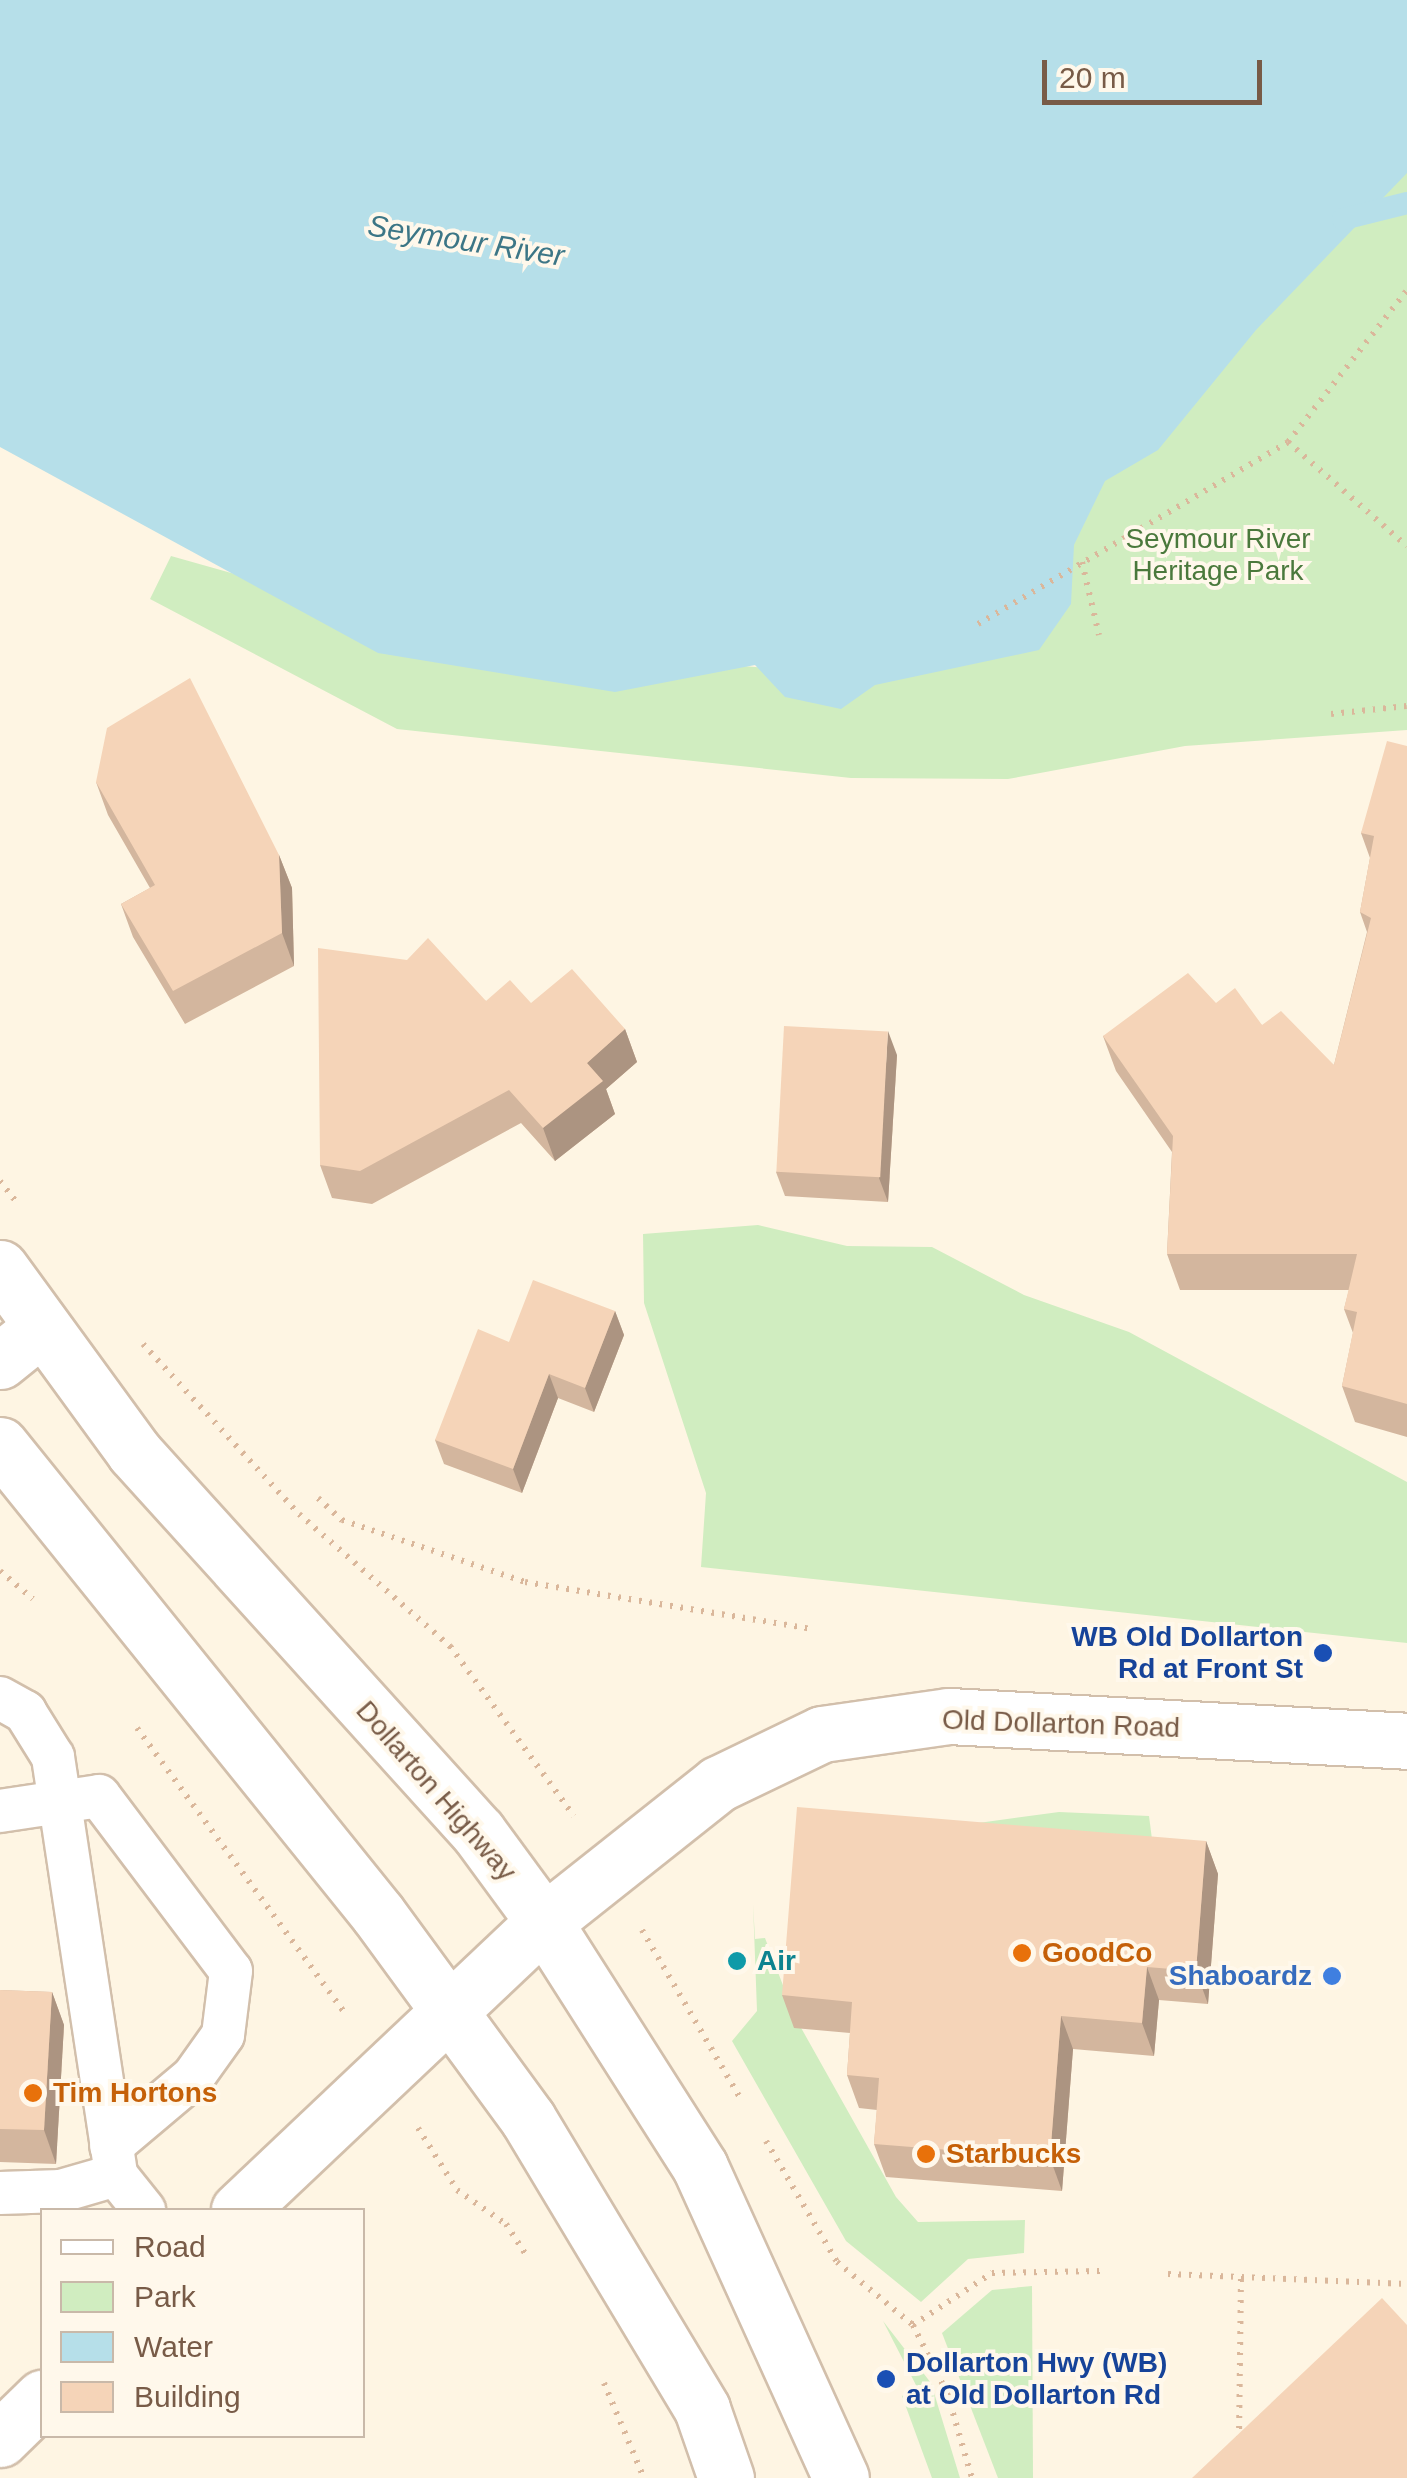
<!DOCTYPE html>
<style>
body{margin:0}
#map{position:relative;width:1407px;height:2478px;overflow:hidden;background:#fef5e3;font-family:Arial,sans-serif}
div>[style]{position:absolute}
.green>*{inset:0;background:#d0edc0}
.water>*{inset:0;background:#b6dfe9}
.stream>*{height:22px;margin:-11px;padding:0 11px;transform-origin:11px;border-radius:11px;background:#b6dfe9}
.path>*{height:6px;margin-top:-3px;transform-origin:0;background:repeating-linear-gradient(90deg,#dab79b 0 2.5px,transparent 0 10.5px)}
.roads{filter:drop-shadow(2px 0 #d2bfab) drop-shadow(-2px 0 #d2bfab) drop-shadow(0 2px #d2bfab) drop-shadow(0 -2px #d2bfab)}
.lane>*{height:42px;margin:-21px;padding:0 21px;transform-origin:21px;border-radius:21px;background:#fff}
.street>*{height:55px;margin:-27.5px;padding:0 27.5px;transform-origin:27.5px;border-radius:27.5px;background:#fff}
.secondary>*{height:55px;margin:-27.5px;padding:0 27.5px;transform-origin:27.5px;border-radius:27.5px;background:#fff}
.wall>*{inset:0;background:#d3b69e}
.shaded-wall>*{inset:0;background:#ac9481}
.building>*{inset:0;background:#f5d4b8;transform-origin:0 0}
.dots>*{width:28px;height:28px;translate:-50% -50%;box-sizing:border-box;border:5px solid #fff8eb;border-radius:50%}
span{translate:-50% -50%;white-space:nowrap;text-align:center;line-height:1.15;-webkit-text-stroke:8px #fff8eb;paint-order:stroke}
.park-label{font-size:28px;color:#4a793c}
.transit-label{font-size:28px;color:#164399;font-weight:700}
.right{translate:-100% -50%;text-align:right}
.left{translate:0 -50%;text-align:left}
.street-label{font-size:28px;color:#785b47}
.food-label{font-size:28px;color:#c56008;font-weight:700}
.culture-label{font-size:28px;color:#0d838f;font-weight:700}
.shop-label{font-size:28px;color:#366cbe;font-weight:700}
.water-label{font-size:30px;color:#3c7686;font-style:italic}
.legend{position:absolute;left:40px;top:2208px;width:325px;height:230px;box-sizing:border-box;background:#fff8eb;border:2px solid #c9b9a9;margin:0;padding:12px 18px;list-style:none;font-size:30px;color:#785b47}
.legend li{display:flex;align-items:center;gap:20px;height:50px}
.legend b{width:50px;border:2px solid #c9b9a9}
.scale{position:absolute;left:1042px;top:60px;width:220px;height:45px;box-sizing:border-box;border:5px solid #785b47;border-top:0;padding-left:12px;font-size:30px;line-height:35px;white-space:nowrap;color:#785b47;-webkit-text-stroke:8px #fff8eb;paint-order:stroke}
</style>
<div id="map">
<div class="green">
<div style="clip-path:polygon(1407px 52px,1407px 730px,1185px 746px,1008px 779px,851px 778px,397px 729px,150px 599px,171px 556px,484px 644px,801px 671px)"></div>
<div style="clip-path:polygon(758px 1225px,847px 1246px,932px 1247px,1024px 1295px,1129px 1332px,1407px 1482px,1407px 1643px,701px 1567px,706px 1493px,644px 1303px,643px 1234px)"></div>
<div style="clip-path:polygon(1059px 1812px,1149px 1816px,1153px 1847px,971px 1824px)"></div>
<div style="clip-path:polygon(753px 1903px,755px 1939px,765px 1938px,795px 2017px,896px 2197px,918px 2222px,1025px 2220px,1024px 2253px,968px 2259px,921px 2302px,846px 2241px,732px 2041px,757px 2011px)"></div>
<div style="clip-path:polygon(1032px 2286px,1033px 2478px,998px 2478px,942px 2333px,992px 2290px)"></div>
<div style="clip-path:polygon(883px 2321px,931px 2383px,960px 2478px,932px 2478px,902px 2396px,918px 2389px)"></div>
</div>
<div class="water">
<div style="clip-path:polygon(0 0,1407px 0,1407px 173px,1256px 330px,1158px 450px,1105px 481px,1074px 545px,1071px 604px,1039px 650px,875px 685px,841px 709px,785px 697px,755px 665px,615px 692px,378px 653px,0 447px)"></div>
</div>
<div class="stream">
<div style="left:1343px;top:219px;width:66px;rotate:-14deg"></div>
</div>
<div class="path">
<div style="left:1288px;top:442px;width:158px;rotate:41.2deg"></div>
<div style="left:1082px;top:562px;width:75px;rotate:76.9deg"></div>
<div style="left:978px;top:624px;width:359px;rotate:-30.4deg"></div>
<div style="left:1288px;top:442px;width:193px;rotate:-51.9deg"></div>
<div style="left:1331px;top:714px;width:76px;rotate:-6deg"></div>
<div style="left:0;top:1181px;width:29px;rotate:52deg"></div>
<div style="left:143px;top:1344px;width:231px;rotate:47.5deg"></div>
<div style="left:299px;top:1514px;width:201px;rotate:41.2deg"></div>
<div style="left:450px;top:1646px;width:210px;rotate:53.9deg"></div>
<div style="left:318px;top:1498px;width:33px;rotate:43deg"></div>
<div style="left:342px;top:1520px;width:193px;rotate:18.7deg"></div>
<div style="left:525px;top:1582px;width:290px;rotate:9.3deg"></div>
<div style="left:0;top:1571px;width:43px;rotate:40.3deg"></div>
<div style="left:137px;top:1728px;width:356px;rotate:53.9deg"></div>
<div style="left:642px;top:1930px;width:192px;rotate:59.7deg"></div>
<div style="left:418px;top:2128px;width:73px;rotate:57.8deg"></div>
<div style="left:457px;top:2190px;width:60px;rotate:34.8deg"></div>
<div style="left:506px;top:2224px;width:35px;rotate:57deg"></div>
<div style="left:766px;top:2141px;width:140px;rotate:59.6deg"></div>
<div style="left:837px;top:2262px;width:99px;rotate:39.7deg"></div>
<div style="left:913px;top:2325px;width:76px;rotate:63.4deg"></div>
<div style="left:947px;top:2393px;width:89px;rotate:73.6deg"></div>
<div style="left:1168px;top:2274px;width:239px;rotate:2.4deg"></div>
<div style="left:913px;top:2325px;width:95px;rotate:-33.4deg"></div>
<div style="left:992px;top:2273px;width:108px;rotate:-1.1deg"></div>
<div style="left:604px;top:2383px;width:103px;rotate:67.2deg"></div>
<div style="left:1239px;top:2439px;width:162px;rotate:-89.3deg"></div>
</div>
<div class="roads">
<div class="lane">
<div style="left:0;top:1698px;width:29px;rotate:29deg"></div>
<div style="left:25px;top:1712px;width:53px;rotate:58.1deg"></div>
<div style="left:53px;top:1757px;width:423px;rotate:81.4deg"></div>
<div style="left:116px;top:2175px;width:45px;rotate:51.3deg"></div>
<div style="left:0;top:1811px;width:100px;rotate:-8.6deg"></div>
<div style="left:99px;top:1796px;width:219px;rotate:53deg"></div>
<div style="left:231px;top:1971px;width:64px;rotate:97.1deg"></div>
<div style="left:223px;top:2035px;width:52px;rotate:125.5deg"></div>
<div style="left:193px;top:2077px;width:107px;rotate:139.9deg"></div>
<div style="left:0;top:2193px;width:61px;rotate:-1.9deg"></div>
<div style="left:61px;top:2191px;width:57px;rotate:-16.2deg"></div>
</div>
<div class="street">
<div style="left:0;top:1361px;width:53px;rotate:-38.8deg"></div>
<div style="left:239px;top:2210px;width:419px;rotate:-43.4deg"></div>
<div style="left:544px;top:1922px;width:222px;rotate:-38.4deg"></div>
<div style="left:718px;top:1784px;width:115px;rotate:-25.7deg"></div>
<div style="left:822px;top:1734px;width:128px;rotate:-8.1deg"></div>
<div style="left:949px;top:1716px;width:459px;rotate:3.1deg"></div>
<div style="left:0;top:2439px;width:59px;rotate:-44.3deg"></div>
</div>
<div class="secondary">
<div style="left:0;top:1268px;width:228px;rotate:53.9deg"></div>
<div style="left:134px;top:1452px;width:513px;rotate:47.85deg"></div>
<div style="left:478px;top:1832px;width:112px;rotate:53.7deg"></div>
<div style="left:544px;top:1922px;width:290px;rotate:57.5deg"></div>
<div style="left:700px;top:2167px;width:341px;rotate:65.6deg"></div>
<div style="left:0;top:1445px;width:602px;rotate:51.13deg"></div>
<div style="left:378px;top:1914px;width:254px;rotate:53.8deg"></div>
<div style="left:528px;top:2119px;width:338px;rotate:59deg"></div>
<div style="left:702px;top:2409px;width:73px;rotate:70.8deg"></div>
</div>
</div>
<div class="wall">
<div style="clip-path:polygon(1407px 746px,1407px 1437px,1355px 1422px,1342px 1386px,1353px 1333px,1344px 1309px,1349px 1290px,1180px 1290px,1167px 1254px,1172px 1152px,1116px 1071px,1103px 1036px,1216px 1003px,1262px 1025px,1334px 1065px,1367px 932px,1360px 912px,1370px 858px,1361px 833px)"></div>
<div style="clip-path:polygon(96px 782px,279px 855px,292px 888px,294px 966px,185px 1024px,133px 937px,121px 904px,150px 888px,108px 815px)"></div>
<div style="clip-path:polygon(407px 960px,486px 1001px,531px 1003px,625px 1029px,637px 1062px,606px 1089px,615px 1114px,555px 1161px,521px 1123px,372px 1204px,332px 1198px,320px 1165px)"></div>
<div style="clip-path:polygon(897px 1055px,888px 1202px,785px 1196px,776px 1172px)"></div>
<div style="clip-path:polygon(615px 1311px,624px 1335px,594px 1412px,558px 1398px,522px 1493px,444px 1464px,435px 1440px,509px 1342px)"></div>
<div style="clip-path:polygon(1206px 1841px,1218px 1874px,1208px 2004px,1159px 2000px,1154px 2056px,1073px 2049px,1062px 2191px,886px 2177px,874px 2144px,877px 2110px,859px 2108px,847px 2075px,850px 2033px,794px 2028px,782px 1995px)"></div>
<div style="clip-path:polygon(0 1990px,52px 1992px,64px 2025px,56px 2164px,0 2162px)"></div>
</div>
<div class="shaded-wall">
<div style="clip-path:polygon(279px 855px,292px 888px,294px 966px,282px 933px)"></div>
<div style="clip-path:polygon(625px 1029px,637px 1062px,606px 1089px,615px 1114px,555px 1161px,543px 1128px,587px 1063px)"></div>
<div style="clip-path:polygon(888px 1031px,897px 1055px,888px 1202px,879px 1178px)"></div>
<div style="clip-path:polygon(615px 1311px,624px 1335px,594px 1412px,585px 1388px)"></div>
<div style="clip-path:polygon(549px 1374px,558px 1398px,522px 1493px,513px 1469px)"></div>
<div style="clip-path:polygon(1206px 1841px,1218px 1874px,1208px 2004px,1196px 1971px)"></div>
<div style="clip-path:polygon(1147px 1967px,1159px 2000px,1154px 2056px,1142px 2023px)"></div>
<div style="clip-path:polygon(52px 1992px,64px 2025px,56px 2164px,44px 2130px)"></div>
<div style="clip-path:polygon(1061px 2016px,1073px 2049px,1062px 2191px,1050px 2158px)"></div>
</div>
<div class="building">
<div style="clip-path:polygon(190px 678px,279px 855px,282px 933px,173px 991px,121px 904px,155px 885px,96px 782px,107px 728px)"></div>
<div style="clip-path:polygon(1387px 741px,1407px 746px,1407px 1404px,1342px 1386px,1357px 1312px,1344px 1309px,1357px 1254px,1167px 1254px,1173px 1136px,1103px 1036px,1188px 973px,1216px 1003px,1235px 988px,1262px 1025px,1281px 1011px,1334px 1065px,1371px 918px,1360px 912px,1374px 836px,1361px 833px)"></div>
<div style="clip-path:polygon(428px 938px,486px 1001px,510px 980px,531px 1003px,572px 969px,625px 1029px,587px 1063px,603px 1081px,543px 1128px,509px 1090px,360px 1171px,320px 1165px,318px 948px,407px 960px)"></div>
<div style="left:784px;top:1026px;width:104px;height:146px;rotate:3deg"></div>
<div style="clip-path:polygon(533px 1280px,615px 1311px,585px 1388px,549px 1374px,513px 1469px,435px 1440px,478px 1329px,509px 1342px)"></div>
<div style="clip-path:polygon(797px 1807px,1206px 1841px,1196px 1971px,1147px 1967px,1142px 2023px,1061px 2016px,1050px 2158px,874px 2144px,879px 2078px,847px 2075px,852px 2002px,782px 1995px)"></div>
<div style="clip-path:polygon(0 1990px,52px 1992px,44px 2130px,0 2129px)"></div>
<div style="clip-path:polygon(1382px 2298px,1407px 2325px,1407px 2478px,1192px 2478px)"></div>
</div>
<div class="dots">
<div style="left:1323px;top:1653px;background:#1a4fb4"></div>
<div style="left:1022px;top:1953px;background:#e8710a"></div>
<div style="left:737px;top:1961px;background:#0f9aa8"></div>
<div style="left:1332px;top:1976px;background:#3f7fe0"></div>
<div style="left:33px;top:2093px;background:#e8710a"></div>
<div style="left:926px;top:2154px;background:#e8710a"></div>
<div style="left:886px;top:2379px;background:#1a4fb4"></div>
</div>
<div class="park-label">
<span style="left:1218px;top:555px">Seymour River<br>Heritage Park</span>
</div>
<div class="transit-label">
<span class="right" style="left:1303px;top:1653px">WB Old Dollarton<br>Rd at Front St</span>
<span class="left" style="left:906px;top:2379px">Dollarton Hwy (WB)<br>at Old Dollarton Rd</span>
</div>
<div class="street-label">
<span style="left:1061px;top:1724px;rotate:2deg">Old Dollarton Road</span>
<span style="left:436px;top:1791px;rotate:49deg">Dollarton Highway</span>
</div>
<div class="food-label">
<span class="left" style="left:1042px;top:1953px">GoodCo</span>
<span class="left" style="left:53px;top:2093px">Tim Hortons</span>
<span class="left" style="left:946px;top:2154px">Starbucks</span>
</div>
<div class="culture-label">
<span class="left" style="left:757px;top:1961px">Air</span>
</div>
<div class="shop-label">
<span class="right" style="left:1312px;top:1976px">Shaboardz</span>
</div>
<div class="water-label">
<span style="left:466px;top:241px;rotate:9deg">Seymour River</span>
</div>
<ul class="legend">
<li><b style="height:12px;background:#fff"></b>Road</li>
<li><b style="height:28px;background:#d0edc0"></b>Park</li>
<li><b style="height:28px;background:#b6dfe9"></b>Water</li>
<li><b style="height:28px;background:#f5d4b8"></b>Building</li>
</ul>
<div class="scale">20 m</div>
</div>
